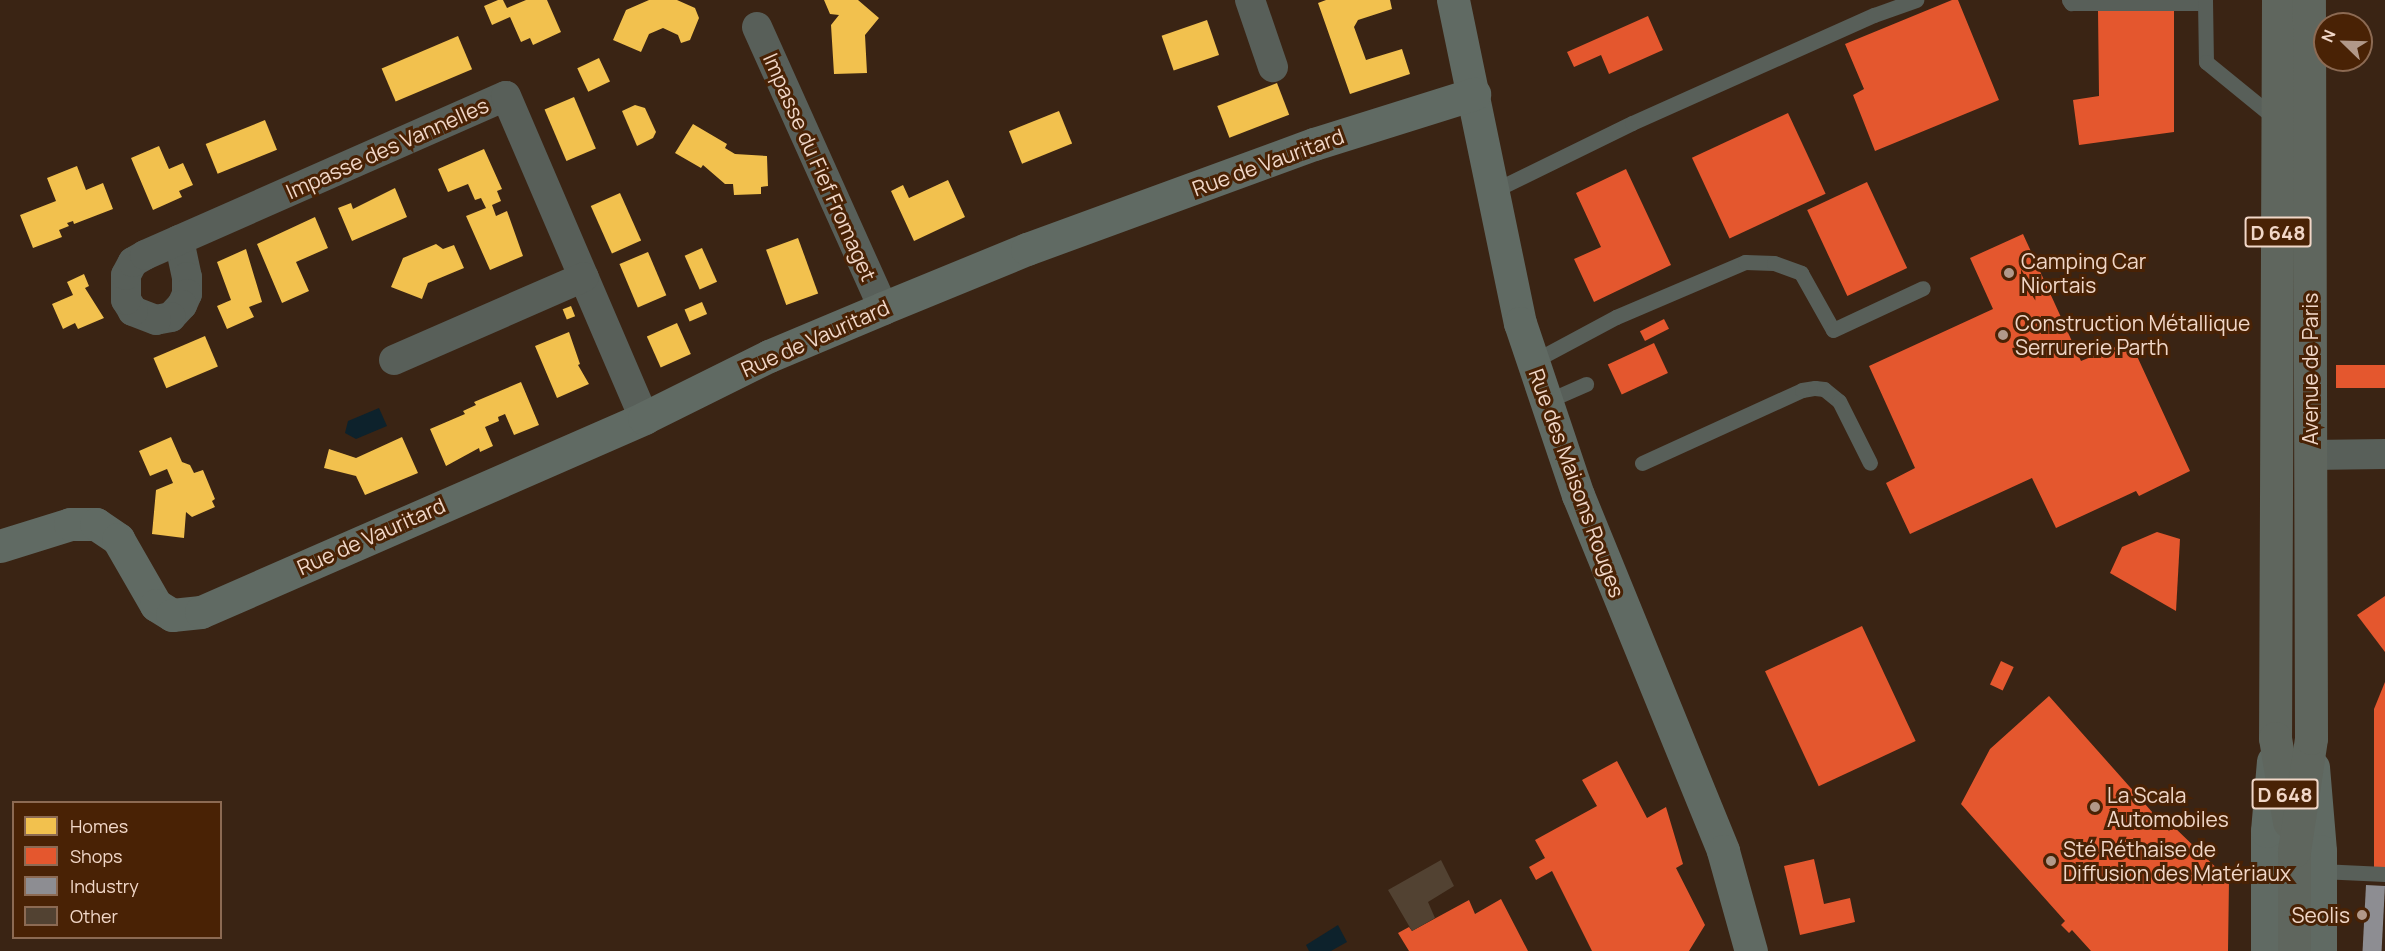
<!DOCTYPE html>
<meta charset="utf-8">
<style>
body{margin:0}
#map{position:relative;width:2385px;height:951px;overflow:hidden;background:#3a2414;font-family:Manrope,sans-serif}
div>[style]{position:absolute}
.water>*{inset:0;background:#0d222c}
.homes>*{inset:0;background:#f2c14e;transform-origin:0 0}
.shops>*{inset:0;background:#e4572e;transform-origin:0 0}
.industry>*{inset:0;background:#8d8d92;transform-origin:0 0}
.building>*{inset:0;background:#524232}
.lane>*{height:15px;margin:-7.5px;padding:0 7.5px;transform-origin:7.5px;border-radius:7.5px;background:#585f59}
.street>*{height:30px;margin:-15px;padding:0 15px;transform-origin:15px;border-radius:15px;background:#585f59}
.secondary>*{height:33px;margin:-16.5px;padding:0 16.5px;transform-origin:16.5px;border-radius:16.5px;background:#606a63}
.primary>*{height:33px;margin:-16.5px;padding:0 16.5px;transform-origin:16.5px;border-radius:16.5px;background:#5f665e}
.dots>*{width:16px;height:16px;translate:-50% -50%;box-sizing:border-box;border:3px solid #492205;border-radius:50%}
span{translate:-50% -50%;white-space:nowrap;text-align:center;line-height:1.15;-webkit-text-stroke:6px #492205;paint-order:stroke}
.shield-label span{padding:2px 4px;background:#492205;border:2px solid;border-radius:4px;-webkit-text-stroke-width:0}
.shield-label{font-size:20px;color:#f1d7c8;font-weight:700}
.street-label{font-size:21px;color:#f1d7c8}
.poi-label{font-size:21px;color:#f1d7c8}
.left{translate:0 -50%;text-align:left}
.right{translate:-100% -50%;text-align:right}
.legend{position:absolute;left:12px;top:801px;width:210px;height:138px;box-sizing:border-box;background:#492205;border:2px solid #8c6a53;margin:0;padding:8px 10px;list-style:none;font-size:18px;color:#f1d7c8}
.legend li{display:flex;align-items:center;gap:12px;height:30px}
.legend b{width:30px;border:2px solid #8c6a53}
.north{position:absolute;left:2313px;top:12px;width:60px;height:60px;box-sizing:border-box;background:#492205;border:2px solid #8c6a53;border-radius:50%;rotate:293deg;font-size:16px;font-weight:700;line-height:24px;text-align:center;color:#f1d7c8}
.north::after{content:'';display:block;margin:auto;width:21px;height:27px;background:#b19889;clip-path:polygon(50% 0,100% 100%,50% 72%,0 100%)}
</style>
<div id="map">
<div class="water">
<div style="clip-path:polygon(379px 408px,387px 426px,356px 439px,345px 433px,348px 421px)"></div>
<div style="clip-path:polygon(1338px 925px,1347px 942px,1331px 951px,1309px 951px,1306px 945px)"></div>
</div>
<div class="homes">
<div style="clip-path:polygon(498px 0,503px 0,507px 8px,526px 0,547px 0,561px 32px,533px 45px,530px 38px,521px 42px,510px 17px,492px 25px,484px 6px)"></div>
<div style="clip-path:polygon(649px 0,677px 0,695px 8px,699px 18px,690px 40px,681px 43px,678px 35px,663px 28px,649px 34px,641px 52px,613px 40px,626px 10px)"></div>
<div style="clip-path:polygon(824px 0,858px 0,879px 18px,865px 35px,867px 73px,834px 74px,831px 25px,839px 15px,830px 14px)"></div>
<div style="clip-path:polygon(1326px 0,1390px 0,1392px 9px,1358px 20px,1354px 27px,1366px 60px,1402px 49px,1410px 74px,1350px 94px,1318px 3px)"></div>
<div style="left:1207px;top:20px;width:37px;height:48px;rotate:71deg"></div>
<div style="left:458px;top:36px;width:36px;height:83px;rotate:67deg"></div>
<div style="left:599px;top:58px;width:26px;height:24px;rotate:65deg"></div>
<div style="left:1277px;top:83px;width:34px;height:64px;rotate:69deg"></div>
<div style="left:574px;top:97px;width:56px;height:32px;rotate:67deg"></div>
<div style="clip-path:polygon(635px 105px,645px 108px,656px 132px,653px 138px,637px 146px,622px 111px)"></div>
<div style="left:1059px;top:111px;width:35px;height:54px;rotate:68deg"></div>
<div style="left:265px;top:120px;width:32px;height:64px;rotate:68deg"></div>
<div style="clip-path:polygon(693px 124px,727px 144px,725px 148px,735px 154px,767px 156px,768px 186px,761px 187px,761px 194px,734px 195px,733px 184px,725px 184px,703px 165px,701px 168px,675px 153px)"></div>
<div style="clip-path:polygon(159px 146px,169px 169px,183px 163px,193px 185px,179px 191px,182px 197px,153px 210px,131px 158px)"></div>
<div style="clip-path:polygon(484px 149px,502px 189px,497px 191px,501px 201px,492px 205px,496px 216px,507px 211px,523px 256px,490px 270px,466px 216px,486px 208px,481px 198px,475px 200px,468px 184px,448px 192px,438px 169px)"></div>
<div style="clip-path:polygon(77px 166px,86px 190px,103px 183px,113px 209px,74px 224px,73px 221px,67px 223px,69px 226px,59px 230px,62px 237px,33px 248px,20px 215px,56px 201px,47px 178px)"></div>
<div style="clip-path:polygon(948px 180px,965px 217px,914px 241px,891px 191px,903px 185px,909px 198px)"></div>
<div style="clip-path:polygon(395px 188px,407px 217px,352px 241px,338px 208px,351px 203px,353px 209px)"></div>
<div style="left:620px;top:193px;width:52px;height:32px;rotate:66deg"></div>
<div style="clip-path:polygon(315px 217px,328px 248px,296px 262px,309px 291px,282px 303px,257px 244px)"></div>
<div style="left:798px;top:238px;width:59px;height:34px;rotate:70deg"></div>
<div style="clip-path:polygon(436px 244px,443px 249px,454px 245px,464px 268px,428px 283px,422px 299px,391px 287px,403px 258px)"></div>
<div style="left:702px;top:248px;width:37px;height:19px;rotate:66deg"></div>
<div style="clip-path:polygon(246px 249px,262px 302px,249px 307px,254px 317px,227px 329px,217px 306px,231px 300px,217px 262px)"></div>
<div style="left:648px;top:252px;width:47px;height:31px;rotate:67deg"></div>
<div style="clip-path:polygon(84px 274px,89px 286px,85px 288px,104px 318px,78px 329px,75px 323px,63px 329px,52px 304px,73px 295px,67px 282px)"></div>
<div style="left:702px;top:302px;width:13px;height:19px;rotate:67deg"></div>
<div style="left:571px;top:306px;width:11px;height:9px;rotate:68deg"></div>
<div style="left:677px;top:323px;width:34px;height:33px;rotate:66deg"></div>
<div style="clip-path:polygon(569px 332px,580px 364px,578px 365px,589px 384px,557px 398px,535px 346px)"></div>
<div style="left:205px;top:336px;width:33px;height:56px;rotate:67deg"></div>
<div style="clip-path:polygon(521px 382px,539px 425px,514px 435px,505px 414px,498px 417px,499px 421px,485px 427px,493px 446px,480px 452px,479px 448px,446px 466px,430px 429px,465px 414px,463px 411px,476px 405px,474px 402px)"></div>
<div style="clip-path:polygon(171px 437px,182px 462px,190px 465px,194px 473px,203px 470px,215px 499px,212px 501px,215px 507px,192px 517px,186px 512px,184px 538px,152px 534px,156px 490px,173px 483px,167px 469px,150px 476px,139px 451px)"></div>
<div style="clip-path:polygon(402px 437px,418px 473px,365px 495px,356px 476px,324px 468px,329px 449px,356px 458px)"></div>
</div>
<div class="shops">
<div style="clip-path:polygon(1952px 0,1958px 0,1999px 100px,1875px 151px,1853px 95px,1864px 89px,1845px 44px)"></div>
<div style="clip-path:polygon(2098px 10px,2174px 10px,2174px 132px,2079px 145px,2073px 100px,2099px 96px)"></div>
<div style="clip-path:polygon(1648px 16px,1663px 50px,1609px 74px,1601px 55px,1574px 67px,1567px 52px)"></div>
<div style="clip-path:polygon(2336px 60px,2345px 60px,2345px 66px,2336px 68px)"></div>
<div style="left:1788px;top:113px;width:89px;height:106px;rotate:65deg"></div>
<div style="clip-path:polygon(1626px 169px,1671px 265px,1594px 302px,1574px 259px,1601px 247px,1576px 193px)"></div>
<div style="left:1867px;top:182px;width:95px;height:66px;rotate:65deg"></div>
<div style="clip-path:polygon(2023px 234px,2081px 361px,2130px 341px,2190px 471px,2139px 496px,2136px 491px,2056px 528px,2032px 478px,1910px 534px,1886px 483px,1915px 468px,1869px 366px,1993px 309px,1970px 258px)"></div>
<div style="left:1664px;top:319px;width:11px;height:27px;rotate:63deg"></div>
<div style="left:1654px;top:343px;width:33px;height:51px;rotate:65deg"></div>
<div style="left:2385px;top:365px;width:23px;height:49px;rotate:90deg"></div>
<div style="clip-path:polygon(2157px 532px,2180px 539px,2176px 611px,2110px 573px,2122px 547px)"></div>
<div style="clip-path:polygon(2385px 596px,2385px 652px,2357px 615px)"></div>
<div style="left:1862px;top:626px;width:127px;height:107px;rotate:65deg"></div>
<div style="left:2001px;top:661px;width:14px;height:26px;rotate:25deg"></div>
<div style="clip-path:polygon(2385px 682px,2385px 867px,2374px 867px,2374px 709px)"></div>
<div style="clip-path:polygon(2049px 696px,2169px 831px,2173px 826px,2229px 880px,2228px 951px,2091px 951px,2072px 930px,2069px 933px,2061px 925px,2065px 921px,1961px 804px,1990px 749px)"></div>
<div style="clip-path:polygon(1617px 761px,1647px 818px,1666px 807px,1683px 864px,1676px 868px,1705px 925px,1689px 951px,1592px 951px,1552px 871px,1536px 880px,1529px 867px,1545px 858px,1535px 840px,1597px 806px,1582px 780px)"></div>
<div style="clip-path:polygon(1814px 859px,1824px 904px,1850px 898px,1855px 922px,1800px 935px,1784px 866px)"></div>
<div style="clip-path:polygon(1501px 899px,1528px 951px,1409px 951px,1398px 933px,1409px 927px,1412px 931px,1469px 900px,1475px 914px)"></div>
</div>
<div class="industry">
<div style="left:2366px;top:885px;width:19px;height:66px;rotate:3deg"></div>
</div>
<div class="building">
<div style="clip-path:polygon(1441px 860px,1454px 886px,1428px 902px,1435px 918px,1412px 931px,1388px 890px)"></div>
</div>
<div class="lane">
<div style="left:2069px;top:0;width:4px;rotate:56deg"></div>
<div style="left:2071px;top:3px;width:134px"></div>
<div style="left:2205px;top:0;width:62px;rotate:89.1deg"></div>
<div style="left:2206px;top:62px;width:90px;rotate:39.2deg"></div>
<div style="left:1491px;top:192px;width:157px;rotate:-26.1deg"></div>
<div style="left:1632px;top:123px;width:265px;rotate:-24.1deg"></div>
<div style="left:1874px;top:15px;width:45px;rotate:-19.7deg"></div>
<div style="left:1532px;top:362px;width:95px;rotate:-28.2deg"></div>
<div style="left:1616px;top:317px;width:140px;rotate:-23.1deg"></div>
<div style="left:1745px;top:262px;width:29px;rotate:2deg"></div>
<div style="left:1774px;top:263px;width:29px;rotate:20deg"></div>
<div style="left:1801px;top:273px;width:65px;rotate:60.7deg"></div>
<div style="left:1833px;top:330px;width:99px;rotate:-25deg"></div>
<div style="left:1545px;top:402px;width:45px;rotate:-23.7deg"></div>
<div style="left:1642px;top:463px;width:176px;rotate:-24.5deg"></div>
<div style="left:1802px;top:390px;width:13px;rotate:-9deg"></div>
<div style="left:1815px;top:388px;width:9px;rotate:6deg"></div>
<div style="left:1824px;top:389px;width:19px;rotate:39deg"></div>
<div style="left:1839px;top:401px;width:69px;rotate:63.4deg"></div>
<div style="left:2320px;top:871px;width:65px;rotate:2.6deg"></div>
</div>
<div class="street">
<div style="left:1250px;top:0;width:71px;rotate:71.1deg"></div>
<div style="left:757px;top:27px;width:308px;rotate:65.8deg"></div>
<div style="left:179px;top:240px;width:38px;rotate:78deg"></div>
<div style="left:187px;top:277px;width:17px;rotate:90deg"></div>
<div style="left:187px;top:294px;width:12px;rotate:114deg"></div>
<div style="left:182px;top:305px;width:16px;rotate:133deg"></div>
<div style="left:171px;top:317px;width:15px;rotate:169deg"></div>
<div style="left:156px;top:320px;width:25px;rotate:-159deg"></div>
<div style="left:133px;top:311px;width:13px;rotate:-122deg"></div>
<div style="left:126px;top:300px;width:25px;rotate:-90deg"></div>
<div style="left:126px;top:275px;width:15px;rotate:-62deg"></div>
<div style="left:133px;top:262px;width:14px;rotate:-30deg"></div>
<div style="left:145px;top:255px;width:394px;rotate:-23.8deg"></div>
<div style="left:506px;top:96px;width:350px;rotate:66.8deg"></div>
<div style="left:394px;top:360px;width:207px;rotate:-23.6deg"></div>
<div style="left:2310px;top:455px;width:75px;rotate:-0.8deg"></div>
</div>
<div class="secondary">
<div style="left:1453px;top:0;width:330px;rotate:78.3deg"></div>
<div style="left:1520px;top:323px;width:182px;rotate:71.4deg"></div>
<div style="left:1578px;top:495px;width:384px;rotate:67.8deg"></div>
<div style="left:1723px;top:851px;width:104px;rotate:74.4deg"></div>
<div style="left:0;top:546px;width:73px;rotate:-17.4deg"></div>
<div style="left:70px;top:524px;width:26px"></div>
<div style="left:96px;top:524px;width:27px;rotate:34deg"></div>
<div style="left:118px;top:539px;width:76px;rotate:60.1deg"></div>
<div style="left:156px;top:605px;width:19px;rotate:32deg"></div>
<div style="left:172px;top:615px;width:29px;rotate:-6deg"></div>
<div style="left:201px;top:612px;width:484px;rotate:-23.6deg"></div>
<div style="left:644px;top:418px;width:140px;rotate:-26.4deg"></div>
<div style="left:769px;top:356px;width:124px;rotate:-22.8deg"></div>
<div style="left:883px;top:308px;width:156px;rotate:-22.3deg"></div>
<div style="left:1027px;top:249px;width:306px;rotate:-20.1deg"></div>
<div style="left:1314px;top:144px;width:168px;rotate:-17.4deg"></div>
<div style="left:2313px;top:767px;width:84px;rotate:85.2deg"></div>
<div style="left:2320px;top:851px;width:100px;rotate:90deg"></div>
<div style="left:2267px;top:951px;width:120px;rotate:-90deg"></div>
<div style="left:2267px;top:831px;width:70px;rotate:-85.1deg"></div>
</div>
<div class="primary">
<div style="left:2278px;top:0;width:738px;rotate:90.23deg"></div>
<div style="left:2275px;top:738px;width:85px;rotate:80.5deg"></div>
<div style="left:2294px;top:951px;width:100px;rotate:-90deg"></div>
<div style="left:2294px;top:851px;width:114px;rotate:-81.4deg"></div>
<div style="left:2311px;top:738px;width:738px;rotate:-90.16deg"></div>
</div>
<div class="dots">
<div style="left:2009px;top:273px;background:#b19889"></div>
<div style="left:2003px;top:335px;background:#b19889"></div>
<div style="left:2095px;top:807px;background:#b19889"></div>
<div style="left:2051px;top:861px;background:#b19889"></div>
<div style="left:2362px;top:915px;background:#b19889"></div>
</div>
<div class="shield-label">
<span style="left:2278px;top:232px">D 648</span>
<span style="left:2285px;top:794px">D 648</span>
</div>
<div class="street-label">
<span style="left:387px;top:148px;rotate:-24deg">Impasse des Vannelles</span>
<span style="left:1268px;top:162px;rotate:-20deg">Rue de Vauritard</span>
<span style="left:820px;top:167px;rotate:66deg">Impasse du Fief Fromaget</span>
<span style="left:815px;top:338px;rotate:-24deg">Rue de Vauritard</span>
<span style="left:2310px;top:369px;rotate:-90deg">Avenue de Paris</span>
<span style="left:1577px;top:483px;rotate:70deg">Rue des Maisons Rouges</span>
<span style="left:371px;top:536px;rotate:-24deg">Rue de Vauritard</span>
</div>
<div class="poi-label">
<span class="left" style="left:2021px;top:273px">Camping Car<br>Niortais</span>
<span class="left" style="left:2015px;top:335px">Construction Métallique<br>Serrurerie Parth</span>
<span class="left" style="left:2107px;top:807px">La Scala<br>Automobiles</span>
<span class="left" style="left:2063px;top:861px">Sté Réthaise de<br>Diffusion des Matériaux</span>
<span class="right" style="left:2350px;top:915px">Seolis</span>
</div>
<ul class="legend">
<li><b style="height:16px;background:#f2c14e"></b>Homes</li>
<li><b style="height:16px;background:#e4572e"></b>Shops</li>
<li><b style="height:16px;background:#8d8d92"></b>Industry</li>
<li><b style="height:16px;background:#524232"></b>Other</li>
</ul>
<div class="north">N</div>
</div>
